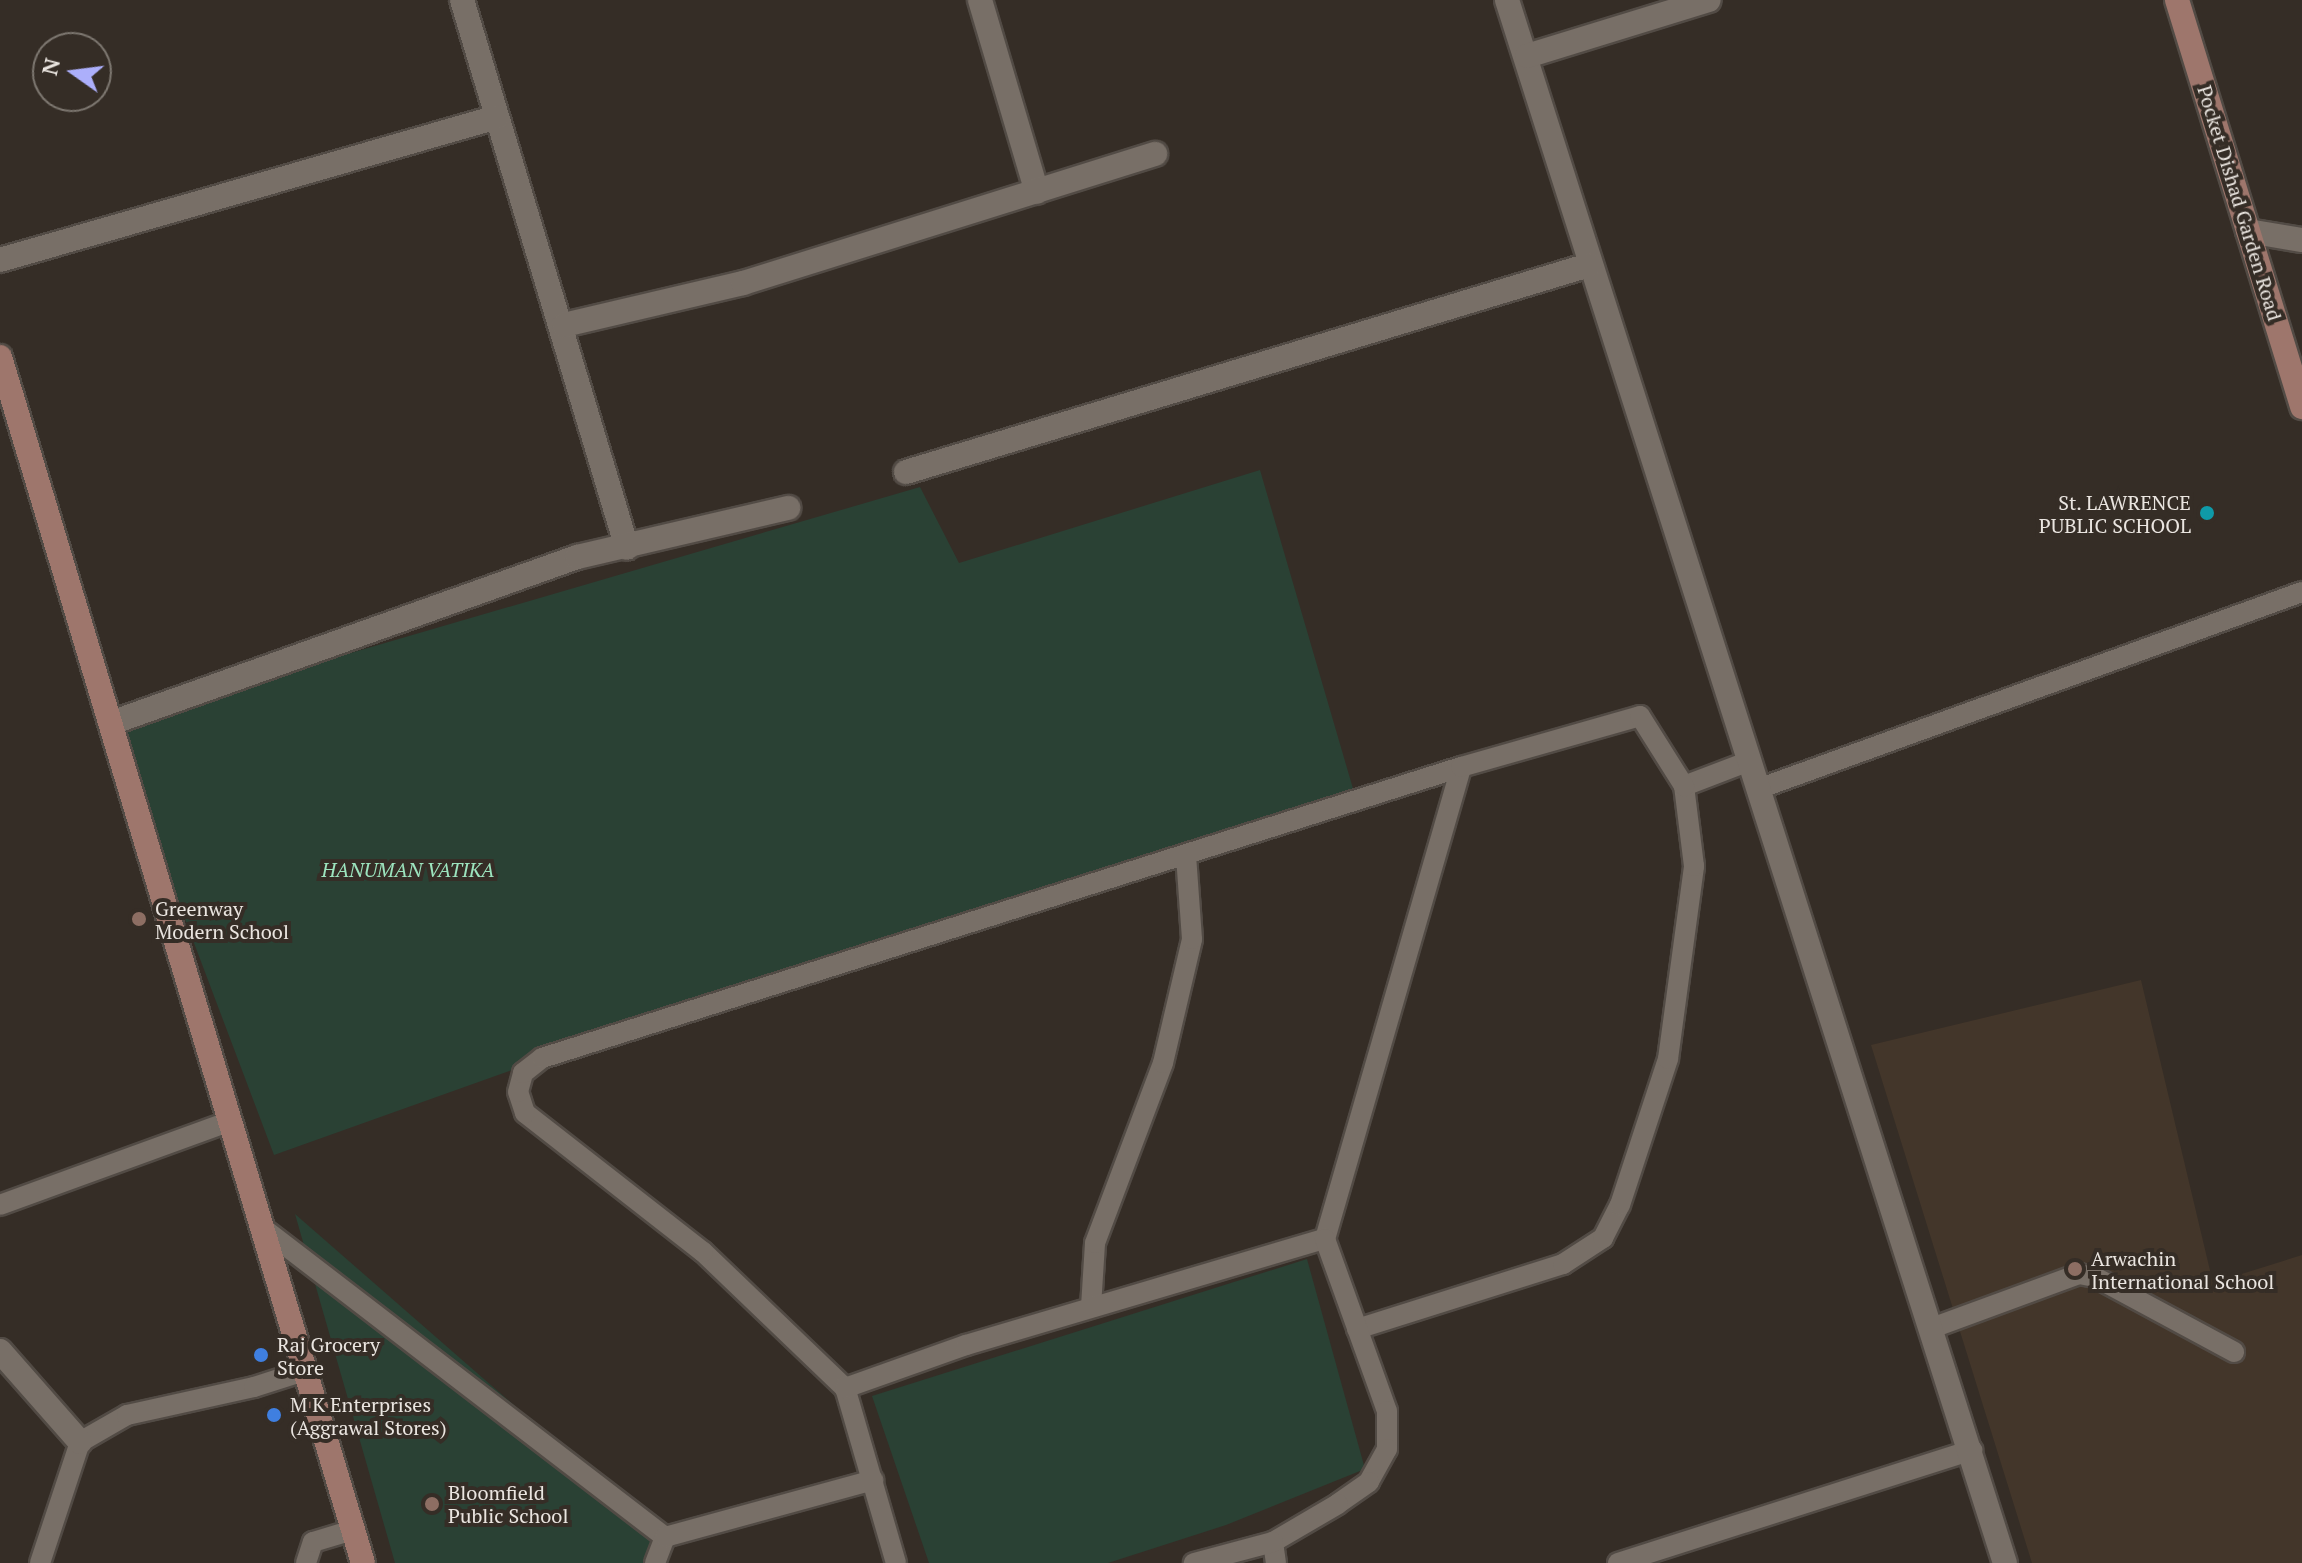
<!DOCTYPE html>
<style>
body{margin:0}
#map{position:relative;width:2302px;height:1563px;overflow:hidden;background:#352d26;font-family:"PT Serif",serif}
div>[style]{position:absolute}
.built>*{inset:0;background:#43362a}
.green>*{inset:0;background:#2a4134}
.roads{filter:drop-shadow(2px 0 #524b45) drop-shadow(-2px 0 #524b45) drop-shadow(0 2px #524b45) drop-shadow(0 -2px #524b45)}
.lane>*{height:20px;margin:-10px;padding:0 10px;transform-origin:10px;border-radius:10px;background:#786f67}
.street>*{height:24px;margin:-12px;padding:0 12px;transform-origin:12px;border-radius:12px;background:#786f67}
.secondary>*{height:24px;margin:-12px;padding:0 12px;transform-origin:12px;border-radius:12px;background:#9e766c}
.dots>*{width:22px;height:22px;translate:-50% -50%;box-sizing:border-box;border:4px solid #352d26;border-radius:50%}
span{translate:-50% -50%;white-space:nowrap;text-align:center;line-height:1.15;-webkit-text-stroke:8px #352d26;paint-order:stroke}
.street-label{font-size:20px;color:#eae5e0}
.poi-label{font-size:20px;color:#eae5e0}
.right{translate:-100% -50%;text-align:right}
.left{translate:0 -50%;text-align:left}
.park-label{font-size:20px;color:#9ce4be;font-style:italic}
.north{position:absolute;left:32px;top:32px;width:80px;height:80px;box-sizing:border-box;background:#352d26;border:2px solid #7d7770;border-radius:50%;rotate:284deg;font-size:22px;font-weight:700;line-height:32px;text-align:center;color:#eae5e0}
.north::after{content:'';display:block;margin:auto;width:28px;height:36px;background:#acaffb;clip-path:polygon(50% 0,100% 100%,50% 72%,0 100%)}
</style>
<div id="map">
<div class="built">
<div style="clip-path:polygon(2141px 980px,2213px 1283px,2302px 1255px,2302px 1563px,2032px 1563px,1871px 1045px)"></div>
</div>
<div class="green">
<div style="clip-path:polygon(1260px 470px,1354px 792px,770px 978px,274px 1155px,111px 723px,920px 487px,959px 563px)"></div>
<div style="clip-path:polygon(295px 1214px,665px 1537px,656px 1563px,395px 1563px)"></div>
<div style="clip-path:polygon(1307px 1259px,1365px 1469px,1226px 1525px,1108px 1563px,929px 1563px,872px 1396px)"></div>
</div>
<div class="roads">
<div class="lane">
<div style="left:1758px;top:789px;width:579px;rotate:-19.91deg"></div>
<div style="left:0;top:1205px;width:246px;rotate:-20deg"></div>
<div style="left:264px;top:1229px;width:506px;rotate:37.53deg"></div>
<div style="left:1325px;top:1239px;width:491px;rotate:-73.9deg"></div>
<div style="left:1091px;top:1307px;width:64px;rotate:-86.4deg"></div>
<div style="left:1095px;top:1243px;width:192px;rotate:-69.3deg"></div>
<div style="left:1163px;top:1063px;width:127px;rotate:-76.8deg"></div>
<div style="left:1192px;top:939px;width:83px;rotate:-94.1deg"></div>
<div style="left:1932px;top:1328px;width:157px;rotate:-20.2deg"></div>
<div style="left:2079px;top:1274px;width:16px;rotate:11deg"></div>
<div style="left:2095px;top:1277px;width:158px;rotate:28.3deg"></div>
<div style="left:1357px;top:1329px;width:216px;rotate:-17.5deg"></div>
<div style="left:1563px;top:1264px;width:48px;rotate:-33deg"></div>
<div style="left:1603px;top:1238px;width:37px;rotate:-63deg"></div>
<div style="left:1620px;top:1205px;width:154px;rotate:-71.8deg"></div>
<div style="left:1668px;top:1059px;width:195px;rotate:-82.3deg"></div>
<div style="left:1694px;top:866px;width:81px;rotate:-97.1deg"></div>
<div style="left:1684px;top:786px;width:67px;rotate:-20.9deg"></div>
<div style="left:845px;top:1388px;width:197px;rotate:-136.2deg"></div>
<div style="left:703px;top:1252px;width:226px;rotate:-142deg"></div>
<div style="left:525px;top:1113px;width:22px;rotate:-108deg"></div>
<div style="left:518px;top:1092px;width:20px;rotate:-75deg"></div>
<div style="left:523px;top:1073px;width:24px;rotate:-38deg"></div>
<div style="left:542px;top:1058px;width:964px;rotate:-17.57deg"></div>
<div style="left:1461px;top:767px;width:186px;rotate:-15.9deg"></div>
<div style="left:1640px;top:716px;width:83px;rotate:57.8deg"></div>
<div style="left:1273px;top:1542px;width:21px;rotate:82deg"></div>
<div style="left:40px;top:1563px;width:127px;rotate:-71.7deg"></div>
<div style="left:80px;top:1442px;width:54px;rotate:-29.9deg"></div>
<div style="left:127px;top:1415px;width:130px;rotate:-12.4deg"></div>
<div style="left:254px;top:1387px;width:56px;rotate:-17.8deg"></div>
<div style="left:306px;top:1563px;width:22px;rotate:-72deg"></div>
<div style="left:313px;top:1542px;width:42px;rotate:-16.7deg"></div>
<div style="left:655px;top:1563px;width:28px;rotate:-69deg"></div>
<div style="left:665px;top:1537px;width:216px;rotate:-15.3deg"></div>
<div style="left:896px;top:1563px;width:182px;rotate:-106.2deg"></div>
<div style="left:845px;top:1388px;width:128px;rotate:-19.6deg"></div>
<div style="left:966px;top:1345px;width:374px;rotate:-16.5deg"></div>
<div style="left:1325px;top:1239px;width:183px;rotate:70.2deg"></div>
<div style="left:1387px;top:1411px;width:38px;rotate:90deg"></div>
<div style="left:1387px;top:1449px;width:38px;rotate:119deg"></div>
<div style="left:1369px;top:1482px;width:38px;rotate:145deg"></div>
<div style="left:1338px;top:1504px;width:75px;rotate:149.7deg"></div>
<div style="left:1273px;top:1542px;width:82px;rotate:165.1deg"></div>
<div style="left:1618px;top:1563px;width:372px;rotate:-17.7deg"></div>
</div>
<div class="street">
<div style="left:462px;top:0;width:572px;rotate:73.24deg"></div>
<div style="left:980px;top:0;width:200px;rotate:73.5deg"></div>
<div style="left:1507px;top:0;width:1640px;rotate:72.33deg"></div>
<div style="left:1527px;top:56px;width:190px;rotate:-17.1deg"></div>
<div style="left:2248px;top:231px;width:55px;rotate:9.5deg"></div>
<div style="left:0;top:260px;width:517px;rotate:-16.05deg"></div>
<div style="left:564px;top:325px;width:184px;rotate:-13.2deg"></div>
<div style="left:743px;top:283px;width:432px;rotate:-17.4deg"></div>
<div style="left:906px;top:472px;width:714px;rotate:-16.86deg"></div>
<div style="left:111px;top:723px;width:495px;rotate:-19.6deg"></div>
<div style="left:577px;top:557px;width:217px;rotate:-13.1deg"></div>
<div style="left:0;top:1351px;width:121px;rotate:48.7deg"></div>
</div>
<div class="secondary">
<div style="left:2177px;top:0;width:426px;rotate:72.9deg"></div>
<div style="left:0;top:357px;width:1259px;rotate:73.25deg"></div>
</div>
</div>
<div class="dots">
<div style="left:2207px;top:513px;background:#0f9aa8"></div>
<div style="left:139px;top:919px;background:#8d6e63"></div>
<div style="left:2075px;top:1269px;background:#8d6e63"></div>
<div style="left:261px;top:1355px;background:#3f7fe0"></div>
<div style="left:274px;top:1415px;background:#3f7fe0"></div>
<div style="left:432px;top:1504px;background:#8d6e63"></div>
</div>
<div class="street-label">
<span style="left:2240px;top:203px;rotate:73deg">Pocket Dishad Garden Road</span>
</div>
<div class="poi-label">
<span class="right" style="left:2191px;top:514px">St. LAWRENCE<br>PUBLIC SCHOOL</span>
<span class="left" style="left:155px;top:920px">Greenway<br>Modern School</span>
<span class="left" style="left:2091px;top:1270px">Arwachin<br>International School</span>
<span class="left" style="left:277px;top:1356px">Raj Grocery<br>Store</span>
<span class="left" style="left:290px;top:1416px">M K Enterprises<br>(Aggrawal Stores)</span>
<span class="left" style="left:448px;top:1504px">Bloomfield<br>Public School</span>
</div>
<div class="park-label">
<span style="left:408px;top:869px">HANUMAN VATIKA</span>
</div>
<div class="north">N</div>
</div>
